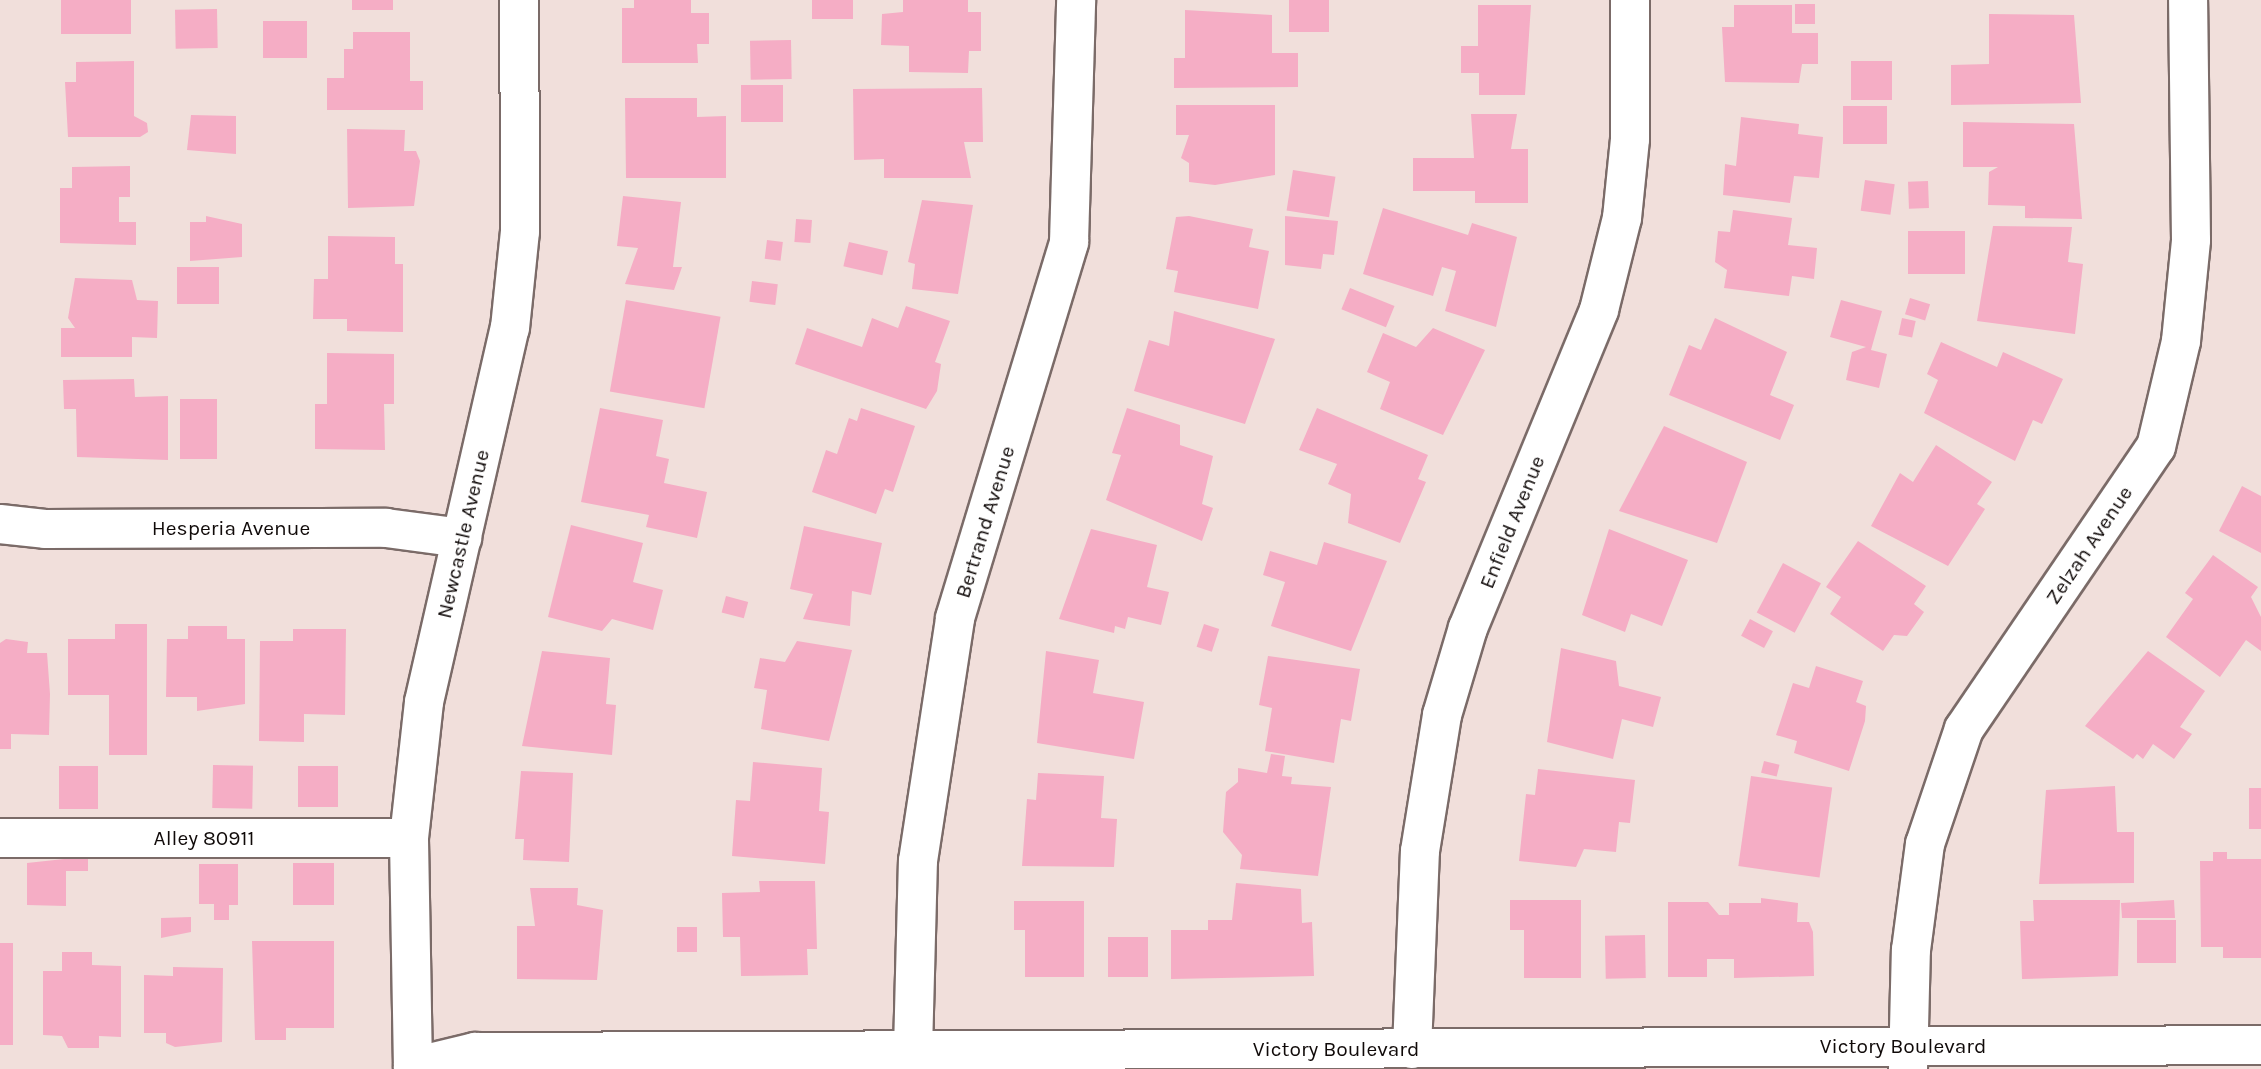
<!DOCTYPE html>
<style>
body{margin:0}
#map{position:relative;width:2261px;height:1069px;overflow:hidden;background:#f1dfdb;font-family:Karla,sans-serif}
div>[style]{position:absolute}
.building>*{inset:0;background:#f5adc5;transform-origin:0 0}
.roads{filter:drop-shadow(2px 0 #7b6b68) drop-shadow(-2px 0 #7b6b68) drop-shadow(0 2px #7b6b68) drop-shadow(0 -2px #7b6b68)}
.minor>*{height:38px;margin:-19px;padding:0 19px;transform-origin:19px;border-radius:19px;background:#fff}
span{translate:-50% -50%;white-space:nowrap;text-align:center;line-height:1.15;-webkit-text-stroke:5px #fff;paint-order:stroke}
.street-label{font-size:21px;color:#100a09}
</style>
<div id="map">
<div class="building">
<div style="left:61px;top:0;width:70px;height:34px"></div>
<div style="left:352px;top:0;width:41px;height:10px"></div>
<div style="clip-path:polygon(634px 0,691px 0,691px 13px,709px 13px,709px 44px,697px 44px,698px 63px,622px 63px,622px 8px,634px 8px)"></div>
<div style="left:812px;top:0;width:41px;height:19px"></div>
<div style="clip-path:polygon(903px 0,968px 0,968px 12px,981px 12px,981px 51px,969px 51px,968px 73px,909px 72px,909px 46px,881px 45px,882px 14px,903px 12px)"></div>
<div style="left:1289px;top:0;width:40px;height:32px"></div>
<div style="left:1795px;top:4px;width:20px;height:20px"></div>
<div style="clip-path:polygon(1478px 5px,1531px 5px,1525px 95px,1479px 95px,1479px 73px,1461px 73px,1461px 46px,1478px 46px)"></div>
<div style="clip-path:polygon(1734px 5px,1792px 5px,1792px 33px,1818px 33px,1818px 64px,1802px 64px,1799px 83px,1725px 82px,1722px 27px,1734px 27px)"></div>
<div style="left:217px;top:9px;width:39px;height:42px;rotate:89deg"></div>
<div style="clip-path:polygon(1185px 10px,1272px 15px,1272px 53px,1298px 53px,1298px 87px,1174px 88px,1174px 58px,1185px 58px)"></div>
<div style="clip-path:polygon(1989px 14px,2074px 15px,2081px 103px,1951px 105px,1951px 65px,1989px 64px)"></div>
<div style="left:263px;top:21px;width:44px;height:37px"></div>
<div style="clip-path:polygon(353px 32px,410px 32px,410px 81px,423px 81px,423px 110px,327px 110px,327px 78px,344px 78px,344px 49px,353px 49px)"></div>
<div style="left:791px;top:40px;width:39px;height:41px;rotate:89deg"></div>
<div style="clip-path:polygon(134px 61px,134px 116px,147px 123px,148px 132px,140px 137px,68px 137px,65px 82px,76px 82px,76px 62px)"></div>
<div style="left:1851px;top:61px;width:41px;height:39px"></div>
<div style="left:741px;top:85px;width:42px;height:37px"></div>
<div style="clip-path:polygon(982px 88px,983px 142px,964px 142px,971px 178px,884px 178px,884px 159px,854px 160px,853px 89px)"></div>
<div style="clip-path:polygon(625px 98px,697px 98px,697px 117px,726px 116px,726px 178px,626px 178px)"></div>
<div style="clip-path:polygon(1176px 105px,1275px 105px,1275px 175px,1215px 185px,1189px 182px,1189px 163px,1181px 158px,1189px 135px,1176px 135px)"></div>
<div style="left:1843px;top:106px;width:44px;height:38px"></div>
<div style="clip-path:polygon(1471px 114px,1517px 114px,1511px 149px,1528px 149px,1528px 203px,1475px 203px,1475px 191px,1413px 191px,1413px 158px,1474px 158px)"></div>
<div style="clip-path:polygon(191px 115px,236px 116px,236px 154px,187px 150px)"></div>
<div style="clip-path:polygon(1741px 117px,1799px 124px,1798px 134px,1823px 137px,1819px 178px,1794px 176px,1790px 203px,1723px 195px,1725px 164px,1736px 166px)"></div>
<div style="clip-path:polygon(1963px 122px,2074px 124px,2082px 219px,2025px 218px,2025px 206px,1988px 205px,1989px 172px,1998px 167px,1963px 167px)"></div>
<div style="clip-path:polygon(347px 129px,405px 130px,404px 151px,416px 151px,420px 161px,414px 206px,348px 208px)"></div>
<div style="clip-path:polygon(130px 166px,130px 197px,119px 197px,119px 222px,136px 222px,136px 245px,60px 243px,60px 188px,72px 188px,72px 167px)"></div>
<div style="left:1293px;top:170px;width:43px;height:41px;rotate:9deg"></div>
<div style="left:1865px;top:180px;width:30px;height:31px;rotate:8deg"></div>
<div style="left:1928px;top:181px;width:27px;height:20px;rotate:88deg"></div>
<div style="clip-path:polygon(623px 196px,681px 202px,673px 267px,682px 267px,674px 290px,625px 284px,638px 248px,617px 246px)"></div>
<div style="clip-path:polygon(922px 200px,973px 205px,958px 294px,912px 289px,915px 264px,908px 262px)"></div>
<div style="clip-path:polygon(1383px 208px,1468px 235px,1472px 223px,1517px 237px,1496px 327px,1445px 311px,1456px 271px,1442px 267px,1433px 296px,1363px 274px)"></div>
<div style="clip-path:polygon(1733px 210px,1792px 218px,1788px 245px,1817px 248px,1814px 279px,1792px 276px,1789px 296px,1724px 288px,1727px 270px,1715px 262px,1718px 231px,1730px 232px)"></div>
<div style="clip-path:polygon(206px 216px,242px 224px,242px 257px,190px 261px,190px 222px,206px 222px)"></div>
<div style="clip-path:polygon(1189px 216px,1253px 229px,1249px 247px,1269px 251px,1258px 309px,1174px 292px,1178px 271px,1166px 269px,1176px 217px)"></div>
<div style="clip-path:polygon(1285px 216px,1338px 221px,1334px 255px,1323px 254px,1321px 269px,1285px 265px)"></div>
<div style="left:796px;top:219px;width:16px;height:23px;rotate:4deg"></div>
<div style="clip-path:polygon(1993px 226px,2072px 227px,2068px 262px,2083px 264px,2075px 334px,1977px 321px)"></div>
<div style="left:1908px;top:231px;width:57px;height:43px"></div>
<div style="clip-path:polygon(328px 236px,395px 237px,395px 264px,403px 264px,403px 332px,347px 331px,347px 319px,313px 319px,314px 279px,328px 279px)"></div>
<div style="left:767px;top:240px;width:16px;height:19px;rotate:7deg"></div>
<div style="left:849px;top:242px;width:40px;height:25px;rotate:13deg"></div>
<div style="left:177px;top:267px;width:42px;height:37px"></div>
<div style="clip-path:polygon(75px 278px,132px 280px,137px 300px,158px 301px,157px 338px,132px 337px,132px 357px,61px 357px,61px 328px,75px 328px,68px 318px)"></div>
<div style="left:752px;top:281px;width:26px;height:21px;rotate:7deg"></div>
<div style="left:1350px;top:288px;width:48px;height:23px;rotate:22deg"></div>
<div style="left:1910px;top:298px;width:21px;height:17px;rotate:17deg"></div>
<div style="left:626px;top:300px;width:96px;height:93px;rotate:10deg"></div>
<div style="clip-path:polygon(1841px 300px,1882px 311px,1871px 350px,1887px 354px,1879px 388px,1846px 380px,1852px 352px,1866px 347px,1830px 337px)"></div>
<div style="clip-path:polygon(906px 306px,950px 321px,935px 362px,941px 364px,937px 391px,926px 409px,795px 364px,807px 328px,862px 347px,872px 318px,898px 328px)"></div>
<div style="clip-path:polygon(1174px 311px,1275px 339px,1245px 424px,1134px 391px,1149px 340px,1169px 346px)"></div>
<div style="clip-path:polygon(1715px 318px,1787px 352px,1770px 395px,1794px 405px,1780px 440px,1669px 395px,1689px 345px,1701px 350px)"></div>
<div style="left:1902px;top:318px;width:14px;height:17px;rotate:12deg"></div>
<div style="clip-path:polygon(1433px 328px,1485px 350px,1443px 435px,1380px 409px,1390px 382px,1367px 372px,1383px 333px,1416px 347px)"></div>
<div style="clip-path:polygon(1941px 342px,1997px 367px,2003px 352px,2063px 379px,2042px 424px,2033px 420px,2015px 461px,1924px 413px,1938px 380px,1927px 374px)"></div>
<div style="clip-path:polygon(327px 353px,394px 354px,394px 404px,384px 404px,385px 450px,315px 449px,315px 404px,327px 404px)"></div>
<div style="clip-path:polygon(134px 379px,135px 397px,168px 396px,168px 460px,77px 457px,76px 409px,64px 409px,63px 380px)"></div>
<div style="left:180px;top:399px;width:37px;height:60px"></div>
<div style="clip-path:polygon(600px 408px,663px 420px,656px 456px,669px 459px,664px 483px,707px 492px,697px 538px,646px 527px,649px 515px,581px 502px)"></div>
<div style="clip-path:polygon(861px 408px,915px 426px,893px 492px,885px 489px,876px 514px,812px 492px,826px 450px,837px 454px,849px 418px,857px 421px)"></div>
<div style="clip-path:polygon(1127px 408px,1180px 425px,1180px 445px,1213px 456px,1202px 504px,1213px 508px,1202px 541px,1106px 500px,1121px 455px,1112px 453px)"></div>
<div style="clip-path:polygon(1317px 408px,1428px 455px,1418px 479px,1426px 482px,1400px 543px,1348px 523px,1351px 494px,1328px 484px,1337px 464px,1299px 450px)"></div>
<div style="clip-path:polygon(1664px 426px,1747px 462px,1717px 543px,1619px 511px)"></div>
<div style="clip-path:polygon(1936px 445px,1992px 482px,1977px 504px,1985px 509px,1948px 566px,1871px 526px,1900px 473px,1913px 482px)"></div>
<div style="clip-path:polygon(2242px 486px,2261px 496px,2261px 553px,2219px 531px)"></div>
<div style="clip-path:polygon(571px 525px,643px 543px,633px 582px,663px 590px,653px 630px,612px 619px,602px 631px,548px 617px)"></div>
<div style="clip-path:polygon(804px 526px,882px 543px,871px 595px,852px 591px,850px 626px,803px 619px,813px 594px,790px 589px)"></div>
<div style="clip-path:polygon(1091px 529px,1157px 545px,1147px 587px,1169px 592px,1161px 625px,1128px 617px,1125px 629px,1115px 626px,1114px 633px,1059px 619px)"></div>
<div style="clip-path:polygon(1609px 529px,1688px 560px,1662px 626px,1631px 614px,1625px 632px,1582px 615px)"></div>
<div style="clip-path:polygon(1858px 541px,1926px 586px,1914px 604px,1924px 612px,1907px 636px,1894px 635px,1883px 651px,1830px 614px,1841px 597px,1826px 587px)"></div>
<div style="clip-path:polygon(1324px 542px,1387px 561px,1351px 651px,1271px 626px,1285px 582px,1263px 575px,1270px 551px,1317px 565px)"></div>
<div style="clip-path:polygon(2213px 555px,2258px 587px,2251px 597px,2261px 617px,2261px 651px,2246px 640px,2220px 677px,2166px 637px,2193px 599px,2185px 593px)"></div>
<div style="left:1783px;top:563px;width:43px;height:56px;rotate:28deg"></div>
<div style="left:726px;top:596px;width:23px;height:17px;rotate:15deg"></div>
<div style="left:1750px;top:619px;width:26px;height:19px;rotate:28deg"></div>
<div style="clip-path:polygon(115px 624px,147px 624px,147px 755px,109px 755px,109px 695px,68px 695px,68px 639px,115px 639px)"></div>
<div style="left:1204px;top:624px;width:16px;height:24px;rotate:18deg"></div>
<div style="clip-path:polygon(188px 626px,227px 626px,227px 639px,245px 639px,245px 704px,197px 711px,197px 697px,166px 697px,167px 639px,188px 639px)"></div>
<div style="clip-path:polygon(293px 629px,346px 629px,345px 715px,304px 714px,304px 742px,259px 741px,260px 641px,293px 641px)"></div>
<div style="clip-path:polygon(6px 639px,28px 642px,27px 653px,47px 653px,50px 694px,49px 735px,11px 734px,11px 749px,0 749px,0 643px)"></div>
<div style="clip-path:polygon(797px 641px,852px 650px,829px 741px,761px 729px,767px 690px,754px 688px,760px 658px,785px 662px)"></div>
<div style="clip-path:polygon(1561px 648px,1616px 661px,1619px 686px,1661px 697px,1653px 727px,1622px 719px,1613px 759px,1547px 742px)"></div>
<div style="clip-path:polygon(542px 651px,610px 658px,606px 704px,616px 705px,612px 755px,522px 746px)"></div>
<div style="clip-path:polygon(1046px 651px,1099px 660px,1093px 693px,1144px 702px,1134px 759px,1037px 743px)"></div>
<div style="clip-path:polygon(2148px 651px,2205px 691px,2180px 727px,2192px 734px,2174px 759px,2153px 744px,2143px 759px,2137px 754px,2133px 759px,2085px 726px)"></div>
<div style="clip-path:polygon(1268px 656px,1360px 669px,1351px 721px,1341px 719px,1334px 763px,1265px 751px,1272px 708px,1259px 705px)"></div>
<div style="clip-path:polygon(1816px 666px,1863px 681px,1856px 702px,1866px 706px,1865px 721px,1849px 771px,1794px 753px,1797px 741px,1776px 735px,1793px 683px,1809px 688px)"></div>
<div style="clip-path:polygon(1271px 754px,1285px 756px,1282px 776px,1292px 777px,1291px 784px,1331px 787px,1318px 876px,1240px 869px,1242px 855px,1223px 832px,1226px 792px,1238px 782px,1238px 768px,1267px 773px)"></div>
<div style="left:1764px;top:761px;width:16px;height:12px;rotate:14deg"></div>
<div style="clip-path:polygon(753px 762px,822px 768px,819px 811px,829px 812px,825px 864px,732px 856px,736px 800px,750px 801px)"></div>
<div style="left:213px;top:765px;width:40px;height:43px;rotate:1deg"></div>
<div style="left:59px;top:766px;width:39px;height:43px"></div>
<div style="left:298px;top:766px;width:40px;height:41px"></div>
<div style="clip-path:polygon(1538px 769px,1635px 780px,1630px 823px,1619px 822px,1616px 852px,1584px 849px,1576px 867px,1519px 861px,1526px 794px,1535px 795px)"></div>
<div style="clip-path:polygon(521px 771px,573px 773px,569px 862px,523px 860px,524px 839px,515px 839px)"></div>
<div style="clip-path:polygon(1038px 773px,1104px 776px,1101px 818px,1117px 819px,1114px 867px,1022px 866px,1027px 799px,1036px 800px)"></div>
<div style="left:1751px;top:776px;width:82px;height:91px;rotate:8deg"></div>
<div style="clip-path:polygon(2115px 786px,2117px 832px,2134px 832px,2134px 883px,2039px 884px,2046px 790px)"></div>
<div style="left:2249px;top:788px;width:12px;height:41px"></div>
<div style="clip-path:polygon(2213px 852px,2227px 852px,2227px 859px,2261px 859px,2261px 958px,2223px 958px,2223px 947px,2201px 947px,2200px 861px,2213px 861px)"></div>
<div style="clip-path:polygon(64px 859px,88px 859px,88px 871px,66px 871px,66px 906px,27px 905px,27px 863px)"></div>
<div style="left:293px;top:863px;width:41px;height:42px"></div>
<div style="clip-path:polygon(199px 864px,238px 864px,238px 905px,229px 905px,229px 920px,214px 920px,214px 904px,199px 904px)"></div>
<div style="clip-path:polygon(759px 881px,815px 881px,817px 949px,807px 949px,808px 975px,741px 976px,740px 937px,723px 937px,722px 893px,760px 892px)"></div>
<div style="clip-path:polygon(1236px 883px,1301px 889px,1302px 923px,1312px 922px,1314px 976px,1171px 979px,1171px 930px,1208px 930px,1208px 920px,1232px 920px)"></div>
<div style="clip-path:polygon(530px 888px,578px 888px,577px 905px,603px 910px,597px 980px,517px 979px,517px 926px,535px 926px)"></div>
<div style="clip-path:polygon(1761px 898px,1798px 903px,1797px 922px,1809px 922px,1813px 932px,1814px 976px,1734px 978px,1734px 959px,1707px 959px,1707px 977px,1668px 977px,1668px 902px,1708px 902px,1719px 915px,1729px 915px,1729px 903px,1761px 903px)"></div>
<div style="clip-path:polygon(1510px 900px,1581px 900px,1581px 978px,1524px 978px,1524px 930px,1510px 930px)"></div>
<div style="clip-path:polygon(2033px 900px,2120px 900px,2118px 976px,2022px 979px,2020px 921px,2034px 921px)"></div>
<div style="clip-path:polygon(2174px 900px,2175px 918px,2122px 918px,2121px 903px)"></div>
<div style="clip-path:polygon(1014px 901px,1084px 901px,1084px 977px,1025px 977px,1025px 930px,1014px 930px)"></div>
<div style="clip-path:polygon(191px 917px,191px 932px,161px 938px,161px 918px)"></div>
<div style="left:2137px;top:920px;width:39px;height:43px"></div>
<div style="left:677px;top:927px;width:20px;height:25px"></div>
<div style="left:1645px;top:935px;width:43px;height:40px;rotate:89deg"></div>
<div style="left:1108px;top:937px;width:40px;height:40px"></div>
<div style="clip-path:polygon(252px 941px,334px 941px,334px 1028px,286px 1028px,286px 1040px,255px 1040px)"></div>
<div style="left:0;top:943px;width:13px;height:102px"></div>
<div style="clip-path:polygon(62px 952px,92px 952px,92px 965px,121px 966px,121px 1037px,99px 1036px,99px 1048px,68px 1048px,62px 1036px,43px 1035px,43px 971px,62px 971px)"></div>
<div style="clip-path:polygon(173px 967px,223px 968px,222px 1042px,175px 1047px,166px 1043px,166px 1033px,144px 1033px,144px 975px,173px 976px)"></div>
</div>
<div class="roads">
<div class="minor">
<div style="left:0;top:524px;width:45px;rotate:6.3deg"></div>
<div style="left:45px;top:529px;width:341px;rotate:-0.2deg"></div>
<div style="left:386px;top:528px;width:77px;rotate:7.5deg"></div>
<div style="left:0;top:838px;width:409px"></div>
<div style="left:1412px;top:1049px;width:198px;rotate:-87.7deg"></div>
<div style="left:1420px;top:851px;width:138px;rotate:-80.8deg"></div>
<div style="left:1442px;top:715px;width:91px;rotate:-73.4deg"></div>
<div style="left:1468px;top:628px;width:344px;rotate:-67.6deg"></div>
<div style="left:1599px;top:310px;width:95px;rotate:-76deg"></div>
<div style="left:1622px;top:218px;width:79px;rotate:-84.2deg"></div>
<div style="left:1630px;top:139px;width:139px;rotate:-90deg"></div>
<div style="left:913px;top:1050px;width:189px;rotate:-88.5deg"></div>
<div style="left:918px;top:861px;width:246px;rotate:-81.3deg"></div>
<div style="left:955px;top:618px;width:393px;rotate:-73.1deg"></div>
<div style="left:1069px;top:242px;width:242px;rotate:-88.3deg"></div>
<div style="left:413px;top:1067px;width:64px;rotate:-13.6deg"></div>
<div style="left:475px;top:1052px;width:1786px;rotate:-0.22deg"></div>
<div style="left:413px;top:1069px;width:231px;rotate:-91deg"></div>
<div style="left:409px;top:838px;width:137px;rotate:-83.7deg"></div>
<div style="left:424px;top:702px;width:384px;rotate:-77.1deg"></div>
<div style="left:510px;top:328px;width:97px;rotate:-84.1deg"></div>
<div style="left:520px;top:232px;width:232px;rotate:-90.2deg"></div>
<div style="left:1908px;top:1069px;width:119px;rotate:-88.6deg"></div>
<div style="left:1911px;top:950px;width:107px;rotate:-82.5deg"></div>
<div style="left:1925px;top:844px;width:121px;rotate:-71.3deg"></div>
<div style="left:1964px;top:729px;width:341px;rotate:-55.8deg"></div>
<div style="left:2156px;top:447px;width:109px;rotate:-76.7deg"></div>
<div style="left:2181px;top:341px;width:101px;rotate:-84.3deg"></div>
<div style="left:2191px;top:240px;width:240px;rotate:-90.7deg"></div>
</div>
</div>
<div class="street-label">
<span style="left:985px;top:522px;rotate:-73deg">Bertrand Avenue</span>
<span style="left:1512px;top:522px;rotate:-68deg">Enfield Avenue</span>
<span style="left:231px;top:528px">Hesperia Avenue</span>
<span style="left:463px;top:534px;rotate:-77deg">Newcastle Avenue</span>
<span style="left:2089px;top:545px;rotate:-56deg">Zelzah Avenue</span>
<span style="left:204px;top:838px">Alley 80911</span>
<span style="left:1903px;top:1046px">Victory Boulevard</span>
<span style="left:1336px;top:1049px">Victory Boulevard</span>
</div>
</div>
